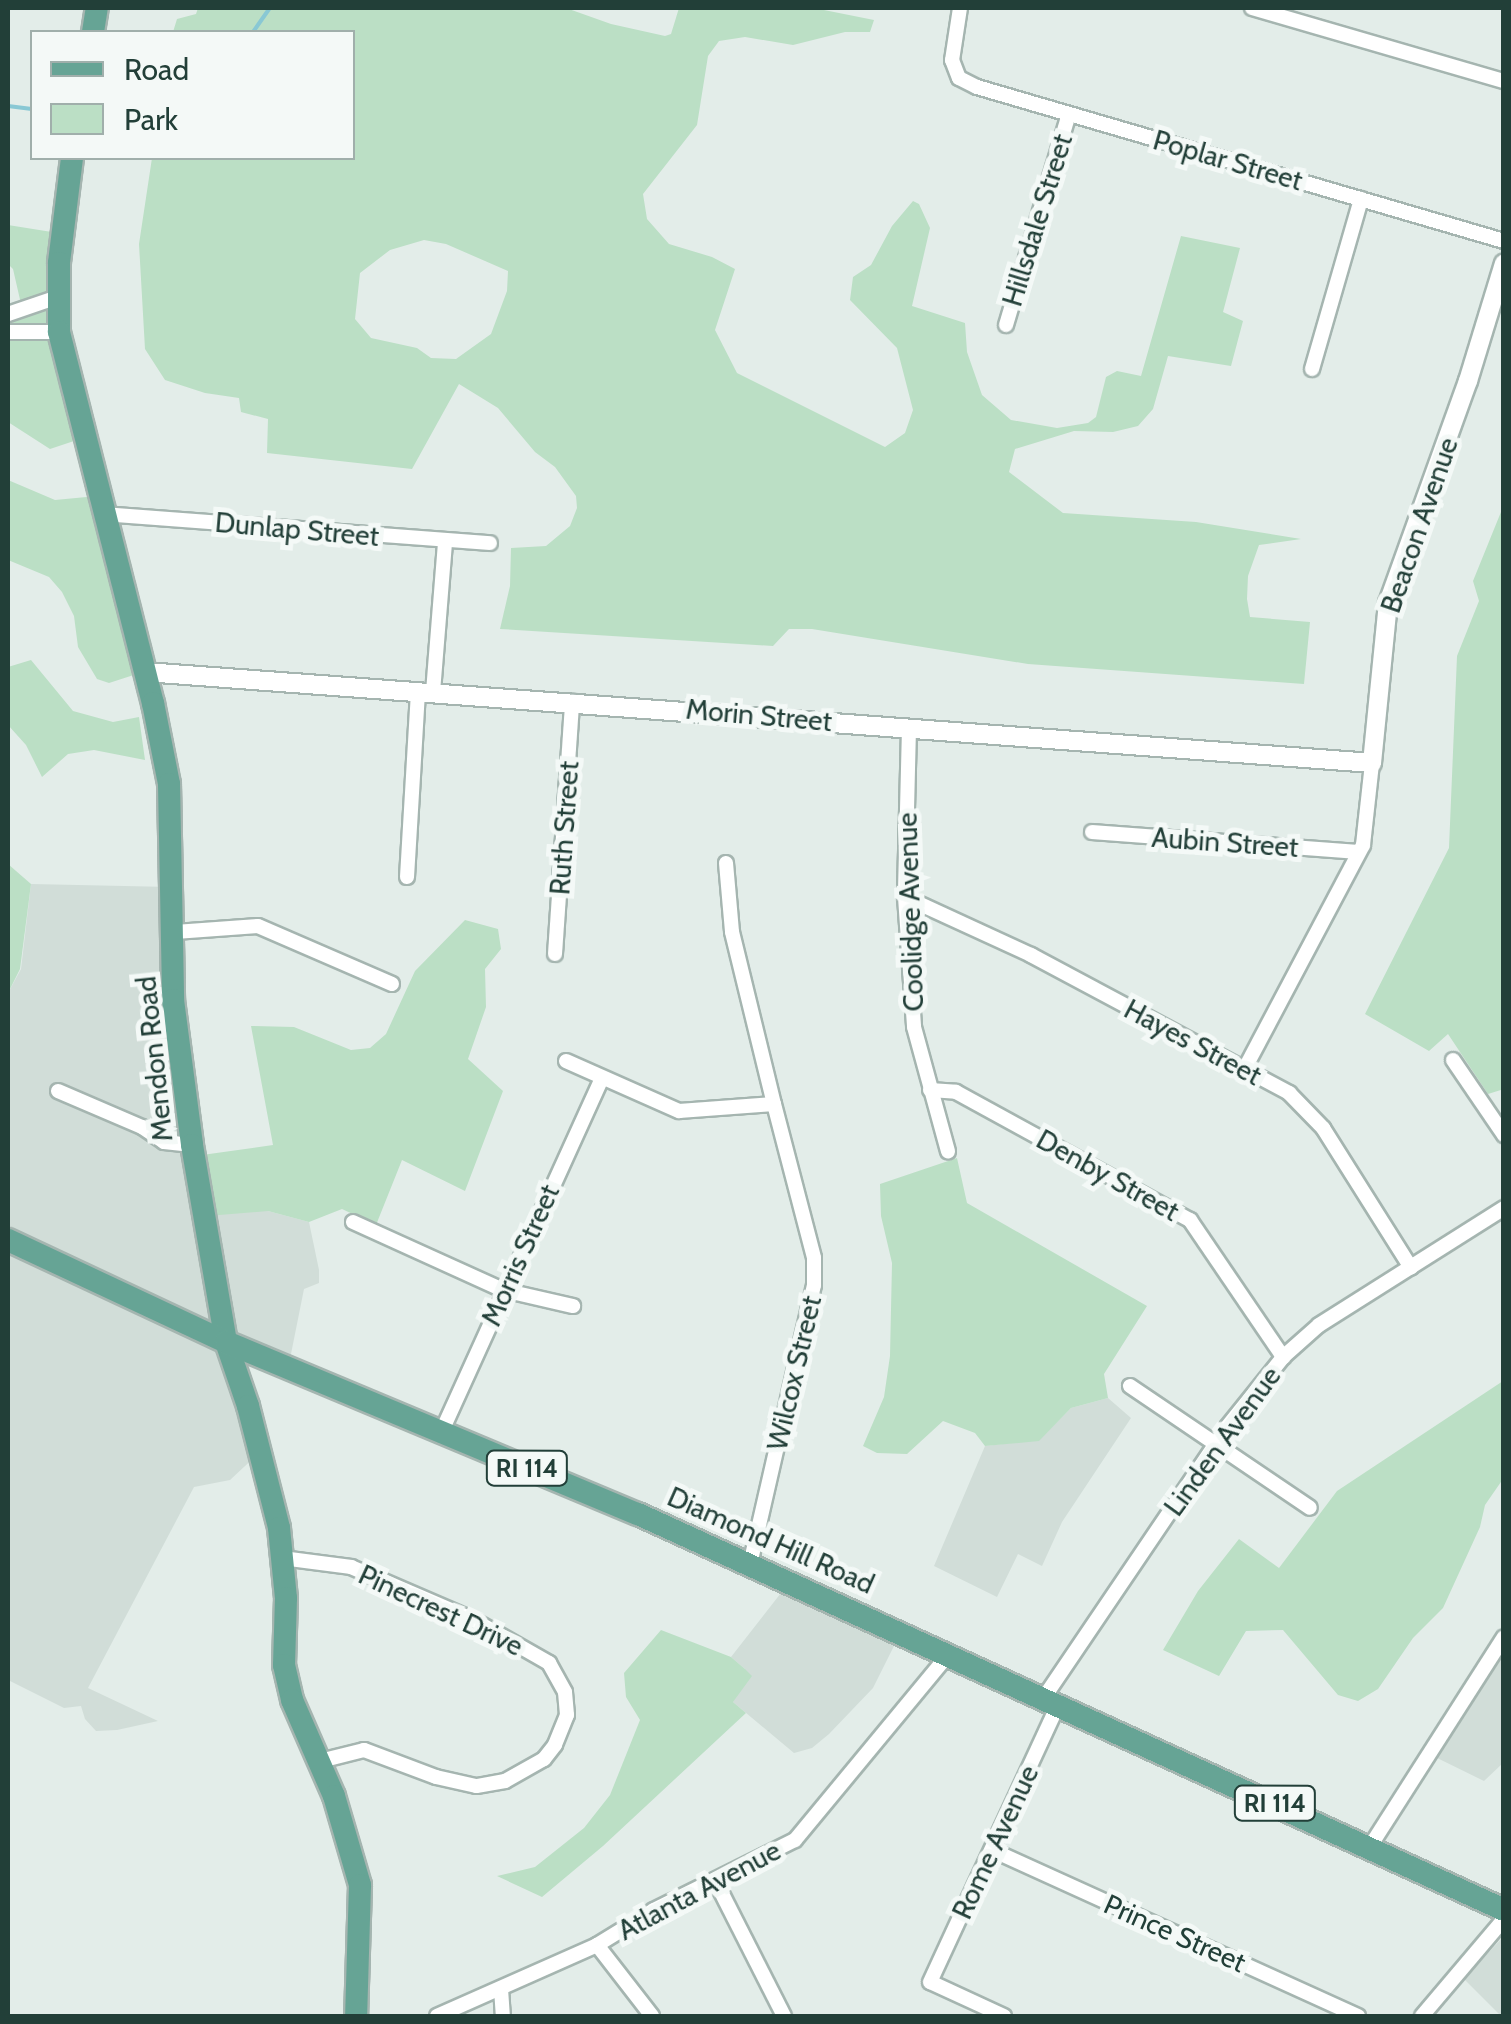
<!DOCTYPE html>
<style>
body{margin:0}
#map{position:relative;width:1511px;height:2024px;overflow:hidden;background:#e3ede9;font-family:Cabin,sans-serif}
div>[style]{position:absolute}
.built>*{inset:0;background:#d1ddd8}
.green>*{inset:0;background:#bbdfc5}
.stream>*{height:4px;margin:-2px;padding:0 2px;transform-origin:2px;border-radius:2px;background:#89c8d4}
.roads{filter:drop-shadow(2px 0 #a5b5b0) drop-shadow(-2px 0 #a5b5b0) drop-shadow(0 2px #a5b5b0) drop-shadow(0 -2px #a5b5b0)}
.minor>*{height:14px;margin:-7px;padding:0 7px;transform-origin:7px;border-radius:7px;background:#fff}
.tertiary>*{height:18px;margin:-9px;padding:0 9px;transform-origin:9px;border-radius:9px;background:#fff}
.primary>*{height:22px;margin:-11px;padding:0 11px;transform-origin:11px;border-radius:11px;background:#66a495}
span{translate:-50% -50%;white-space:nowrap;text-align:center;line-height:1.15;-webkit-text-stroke:10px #f4f9f7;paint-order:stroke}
.shield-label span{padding:2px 8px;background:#f4f9f7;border:2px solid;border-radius:8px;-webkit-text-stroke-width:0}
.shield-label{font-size:25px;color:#223f38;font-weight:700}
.street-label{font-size:28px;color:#223f38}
.frame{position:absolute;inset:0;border:10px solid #223f38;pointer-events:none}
.legend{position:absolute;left:30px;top:30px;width:325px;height:130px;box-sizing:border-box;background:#f4f9f7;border:2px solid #a0afab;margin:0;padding:12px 18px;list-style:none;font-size:30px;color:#223f38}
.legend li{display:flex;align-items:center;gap:20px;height:50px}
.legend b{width:50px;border:2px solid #a0afab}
</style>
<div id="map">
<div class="built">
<div style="clip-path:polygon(31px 884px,171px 887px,196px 1157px,238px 1211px,268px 1211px,309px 1222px,319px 1270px,319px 1283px,304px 1289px,289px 1364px,233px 1341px,258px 1454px,230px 1480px,194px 1487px,88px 1688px,158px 1721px,117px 1730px,96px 1731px,85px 1719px,81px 1706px,64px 1708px,8px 1680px,8px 993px,21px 969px)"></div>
<div style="clip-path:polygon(1108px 1398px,1131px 1418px,1062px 1522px,1042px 1566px,1018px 1554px,997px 1597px,934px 1566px,985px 1446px,1039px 1440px,1071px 1408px)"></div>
<div style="clip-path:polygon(788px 1584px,900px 1634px,873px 1688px,829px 1734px,812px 1748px,794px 1753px,733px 1702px,745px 1669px,731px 1657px)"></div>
<div style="clip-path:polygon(1503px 1638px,1503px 1763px,1484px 1781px,1429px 1754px)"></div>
<div style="clip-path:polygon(1503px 1937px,1504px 2016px,1501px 2016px,1464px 1979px)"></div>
</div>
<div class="green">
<div style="clip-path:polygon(evenodd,198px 8px,566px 8px,611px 24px,665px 36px,671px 34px,679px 8px,814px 8px,874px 20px,870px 32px,845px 32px,793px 45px,745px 37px,719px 41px,708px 56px,697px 125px,643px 194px,647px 219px,669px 244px,712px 257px,735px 269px,715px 330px,737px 373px,885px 447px,905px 433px,913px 410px,897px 348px,850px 300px,853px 277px,871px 265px,892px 226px,913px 201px,919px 204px,930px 228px,912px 306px,965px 323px,967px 352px,982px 395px,1011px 420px,1057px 428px,1088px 423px,1096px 417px,1106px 377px,1117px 371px,1141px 376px,1181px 236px,1240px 248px,1223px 312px,1243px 321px,1231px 366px,1168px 356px,1153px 409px,1138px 426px,1113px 432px,1074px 431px,1015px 449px,1009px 472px,1063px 513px,1196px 522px,1301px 539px,1259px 545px,1248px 576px,1247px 599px,1250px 617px,1310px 622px,1304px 684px,1028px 664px,812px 629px,789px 629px,773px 646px,500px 629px,510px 586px,511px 548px,546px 546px,570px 526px,577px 508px,576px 496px,555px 467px,535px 452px,498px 408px,459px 384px,412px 469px,267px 453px,268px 419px,241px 412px,239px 398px,205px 393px,165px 380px,145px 349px,139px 244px,152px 158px,352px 158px,352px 32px,173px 32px,177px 19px,196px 14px,198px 8px,424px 240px,446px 244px,508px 271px,507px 291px,491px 334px,456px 359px,431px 358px,417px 348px,371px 338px,355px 319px,360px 273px,390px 250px,424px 240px)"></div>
<div style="clip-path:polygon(8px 225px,58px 233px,83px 438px,50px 449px,8px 422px,8px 311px,21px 304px,13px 269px,8px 264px)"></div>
<div style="clip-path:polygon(8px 480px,55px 500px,97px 496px,143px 672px,109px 683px,97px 679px,78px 647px,74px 616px,62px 592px,49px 577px,8px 560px)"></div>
<div style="clip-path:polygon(1503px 507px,1504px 1089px,1488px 1094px,1448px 1034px,1429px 1051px,1365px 1014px,1449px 848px,1457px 656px,1479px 601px,1473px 581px)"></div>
<div style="clip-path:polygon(31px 660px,73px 711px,113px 722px,139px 717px,145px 760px,94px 750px,68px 754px,42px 777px,26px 745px,8px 725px,8px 667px)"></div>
<div style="clip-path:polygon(8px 864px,31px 884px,20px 969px,8px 993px)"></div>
<div style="clip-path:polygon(465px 920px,498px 929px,501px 949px,485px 969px,486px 1007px,468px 1059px,503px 1091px,465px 1191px,402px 1160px,376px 1225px,342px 1209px,309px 1222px,268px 1211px,207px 1216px,202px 1155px,273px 1145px,251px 1026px,294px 1027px,351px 1050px,370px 1048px,386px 1034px,415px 971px)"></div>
<div style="clip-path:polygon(957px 1158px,967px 1203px,1147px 1306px,1104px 1374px,1108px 1398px,1071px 1408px,1039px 1441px,985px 1446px,975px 1433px,943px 1421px,907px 1454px,877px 1453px,863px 1446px,884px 1397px,890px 1356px,892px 1263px,881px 1216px,880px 1184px)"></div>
<div style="clip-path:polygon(1503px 1381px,1503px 1479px,1485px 1505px,1480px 1527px,1443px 1608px,1413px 1638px,1378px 1689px,1358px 1701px,1338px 1695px,1283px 1630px,1246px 1631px,1219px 1676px,1163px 1650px,1198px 1591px,1239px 1539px,1279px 1568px,1337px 1491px)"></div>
<div style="clip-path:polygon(661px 1630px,731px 1657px,745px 1669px,752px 1676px,733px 1702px,746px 1713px,603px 1846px,542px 1897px,497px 1876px,535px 1867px,584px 1828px,610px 1795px,640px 1720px,626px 1697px,624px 1673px)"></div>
</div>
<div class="stream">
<div style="left:253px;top:32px;width:29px;rotate:-55deg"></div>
<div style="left:8px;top:106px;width:24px;rotate:7deg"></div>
</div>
<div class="roads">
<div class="minor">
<div style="left:960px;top:8px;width:53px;rotate:98.7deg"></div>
<div style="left:952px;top:60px;width:19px;rotate:69deg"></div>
<div style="left:959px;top:78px;width:20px;rotate:27deg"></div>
<div style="left:977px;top:87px;width:549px;rotate:16.29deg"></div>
<div style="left:1252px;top:8px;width:262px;rotate:16.2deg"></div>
<div style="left:8px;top:314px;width:53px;rotate:-18.8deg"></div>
<div style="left:1006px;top:325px;width:220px;rotate:-73.4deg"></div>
<div style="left:8px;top:332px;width:51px"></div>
<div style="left:1312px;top:369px;width:177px;rotate:-73.9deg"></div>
<div style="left:103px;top:514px;width:388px;rotate:4.3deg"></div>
<div style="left:433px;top:692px;width:150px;rotate:-85.4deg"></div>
<div style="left:909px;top:728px;width:169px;rotate:91.4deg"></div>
<div style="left:905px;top:897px;width:130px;rotate:86deg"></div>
<div style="left:914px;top:1027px;width:129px;rotate:74.7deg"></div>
<div style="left:1092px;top:832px;width:267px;rotate:4.3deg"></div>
<div style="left:726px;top:863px;width:69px;rotate:85deg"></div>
<div style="left:732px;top:932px;width:177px;rotate:76.3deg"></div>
<div style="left:407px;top:877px;width:186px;rotate:-86.6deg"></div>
<div style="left:905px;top:897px;width:139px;rotate:24.7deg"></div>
<div style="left:1031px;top:955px;width:293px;rotate:28.1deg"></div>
<div style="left:1289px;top:1093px;width:49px;rotate:45.8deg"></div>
<div style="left:1323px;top:1128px;width:165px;rotate:57.8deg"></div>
<div style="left:175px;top:932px;width:83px;rotate:-4.1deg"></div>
<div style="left:258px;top:926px;width:146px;rotate:23.4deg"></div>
<div style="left:555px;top:954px;width:253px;rotate:-86.1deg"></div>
<div style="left:1453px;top:1060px;width:91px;rotate:55.8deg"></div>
<div style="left:566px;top:1061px;width:124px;rotate:23.9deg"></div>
<div style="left:679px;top:1111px;width:95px;rotate:-4.2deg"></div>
<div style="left:774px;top:1104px;width:159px;rotate:75.4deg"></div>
<div style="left:814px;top:1258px;width:27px;rotate:90deg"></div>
<div style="left:814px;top:1285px;width:286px;rotate:102.9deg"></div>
<div style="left:1245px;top:1068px;width:252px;rotate:-62.1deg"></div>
<div style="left:1363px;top:845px;width:82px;rotate:-83.7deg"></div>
<div style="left:930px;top:1090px;width:26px;rotate:4deg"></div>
<div style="left:956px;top:1092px;width:267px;rotate:28.7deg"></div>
<div style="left:1190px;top:1220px;width:166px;rotate:55.8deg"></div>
<div style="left:58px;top:1091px;width:91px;rotate:23.2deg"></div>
<div style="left:142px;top:1127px;width:27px;rotate:34deg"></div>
<div style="left:164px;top:1142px;width:28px;rotate:6deg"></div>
<div style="left:353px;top:1222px;width:165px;rotate:24.4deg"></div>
<div style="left:503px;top:1290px;width:72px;rotate:12.9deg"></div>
<div style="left:1130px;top:1386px;width:217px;rotate:34.1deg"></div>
<div style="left:441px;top:1433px;width:390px;rotate:-65.6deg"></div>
<div style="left:282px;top:1558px;width:70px;rotate:7.4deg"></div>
<div style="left:351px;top:1567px;width:132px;rotate:23.3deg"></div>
<div style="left:472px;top:1619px;width:89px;rotate:29.7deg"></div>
<div style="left:549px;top:1663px;width:33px;rotate:61deg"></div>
<div style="left:565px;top:1692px;width:23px;rotate:85deg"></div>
<div style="left:567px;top:1715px;width:32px;rotate:112deg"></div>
<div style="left:555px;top:1745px;width:18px;rotate:128deg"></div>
<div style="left:544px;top:1759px;width:45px;rotate:150.6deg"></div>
<div style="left:505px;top:1781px;width:29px;rotate:170deg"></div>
<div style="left:476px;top:1786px;width:41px;rotate:-167.3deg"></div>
<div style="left:436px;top:1777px;width:77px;rotate:-159.4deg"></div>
<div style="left:364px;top:1750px;width:49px;rotate:166deg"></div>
<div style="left:1045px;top:1696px;width:325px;rotate:-55.9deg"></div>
<div style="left:1227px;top:1427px;width:90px;rotate:-51.3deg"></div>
<div style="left:1283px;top:1357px;width:48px;rotate:-41.6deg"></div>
<div style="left:1319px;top:1325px;width:219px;rotate:-32.3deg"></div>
<div style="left:1369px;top:1848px;width:250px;rotate:-57.4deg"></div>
<div style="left:992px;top:1850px;width:402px;rotate:24.4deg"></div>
<div style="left:716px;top:1882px;width:150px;rotate:63.1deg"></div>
<div style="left:597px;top:1945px;width:90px;rotate:52.2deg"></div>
<div style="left:501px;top:1989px;width:27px;rotate:86deg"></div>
<div style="left:437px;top:2016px;width:175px;rotate:-23.9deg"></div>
<div style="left:597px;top:1945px;width:67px;rotate:-31.6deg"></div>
<div style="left:654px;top:1910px;width:157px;rotate:-26.4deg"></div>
<div style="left:795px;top:1840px;width:241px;rotate:-50.4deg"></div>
<div style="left:1004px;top:2016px;width:81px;rotate:-155.3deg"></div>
<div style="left:930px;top:1982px;width:307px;rotate:-65.2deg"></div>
<div style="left:1422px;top:2016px;width:127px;rotate:-49.8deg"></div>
</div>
<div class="tertiary">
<div style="left:145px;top:672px;width:1230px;rotate:4.24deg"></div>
<div style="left:1372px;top:763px;width:161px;rotate:-84.3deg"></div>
<div style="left:1388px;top:603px;width:236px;rotate:-70.2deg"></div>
<div style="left:1468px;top:381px;width:123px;rotate:-73deg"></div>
</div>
<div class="primary">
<div style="left:93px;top:32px;width:24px;rotate:-81deg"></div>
<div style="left:72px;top:158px;width:106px;rotate:97.1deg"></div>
<div style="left:59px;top:263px;width:69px;rotate:90deg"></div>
<div style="left:59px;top:332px;width:383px;rotate:75.8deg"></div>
<div style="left:153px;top:703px;width:83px;rotate:78.8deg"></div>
<div style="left:169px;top:784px;width:216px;rotate:88.9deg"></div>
<div style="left:173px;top:1000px;width:146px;rotate:82.5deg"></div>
<div style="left:192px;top:1145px;width:200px;rotate:80.2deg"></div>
<div style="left:226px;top:1342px;width:68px;rotate:71deg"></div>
<div style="left:248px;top:1406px;width:126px;rotate:75.7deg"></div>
<div style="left:279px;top:1528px;width:70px;rotate:84.3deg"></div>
<div style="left:286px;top:1598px;width:67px;rotate:91.7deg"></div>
<div style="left:284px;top:1665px;width:36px;rotate:77deg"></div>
<div style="left:292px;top:1700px;width:105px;rotate:66.4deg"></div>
<div style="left:334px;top:1796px;width:93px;rotate:73.7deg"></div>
<div style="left:360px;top:1885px;width:131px;rotate:91.7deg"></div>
<div style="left:8px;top:1240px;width:241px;rotate:25.1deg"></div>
<div style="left:226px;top:1342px;width:446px;rotate:22.7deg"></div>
<div style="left:638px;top:1514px;width:952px;rotate:24.57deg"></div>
</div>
</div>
<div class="shield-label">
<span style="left:527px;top:1468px">RI 114</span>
<span style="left:1275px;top:1803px">RI 114</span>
</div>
<div class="street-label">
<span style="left:1228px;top:160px;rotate:16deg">Poplar Street</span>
<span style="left:1037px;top:220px;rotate:-73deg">Hillsdale Street</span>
<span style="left:1419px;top:525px;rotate:-71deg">Beacon Avenue</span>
<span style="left:297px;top:529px;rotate:5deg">Dunlap Street</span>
<span style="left:759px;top:715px;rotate:5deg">Morin Street</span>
<span style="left:564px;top:828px;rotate:-86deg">Ruth Street</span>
<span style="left:1225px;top:842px;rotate:4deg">Aubin Street</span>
<span style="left:910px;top:912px;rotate:-92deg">Coolidge Avenue</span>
<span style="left:1193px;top:1042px;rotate:28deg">Hayes Street</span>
<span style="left:154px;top:1059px;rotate:-96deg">Mendon Road</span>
<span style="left:1108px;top:1175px;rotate:29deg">Denby Street</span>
<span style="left:520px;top:1255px;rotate:-66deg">Morris Street</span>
<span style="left:794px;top:1373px;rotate:-77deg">Wilcox Street</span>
<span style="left:1222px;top:1441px;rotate:-54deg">Linden Avenue</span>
<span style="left:771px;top:1540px;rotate:24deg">Diamond Hill Road</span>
<span style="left:441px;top:1610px;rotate:25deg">Pinecrest Drive</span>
<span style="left:995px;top:1842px;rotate:-65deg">Rome Avenue</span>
<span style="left:699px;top:1890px;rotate:-28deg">Atlanta Avenue</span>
<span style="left:1175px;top:1933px;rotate:24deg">Prince Street</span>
</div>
<div class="frame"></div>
<ul class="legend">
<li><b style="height:12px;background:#66a495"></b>Road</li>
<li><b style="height:28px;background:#bbdfc5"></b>Park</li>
</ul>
</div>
